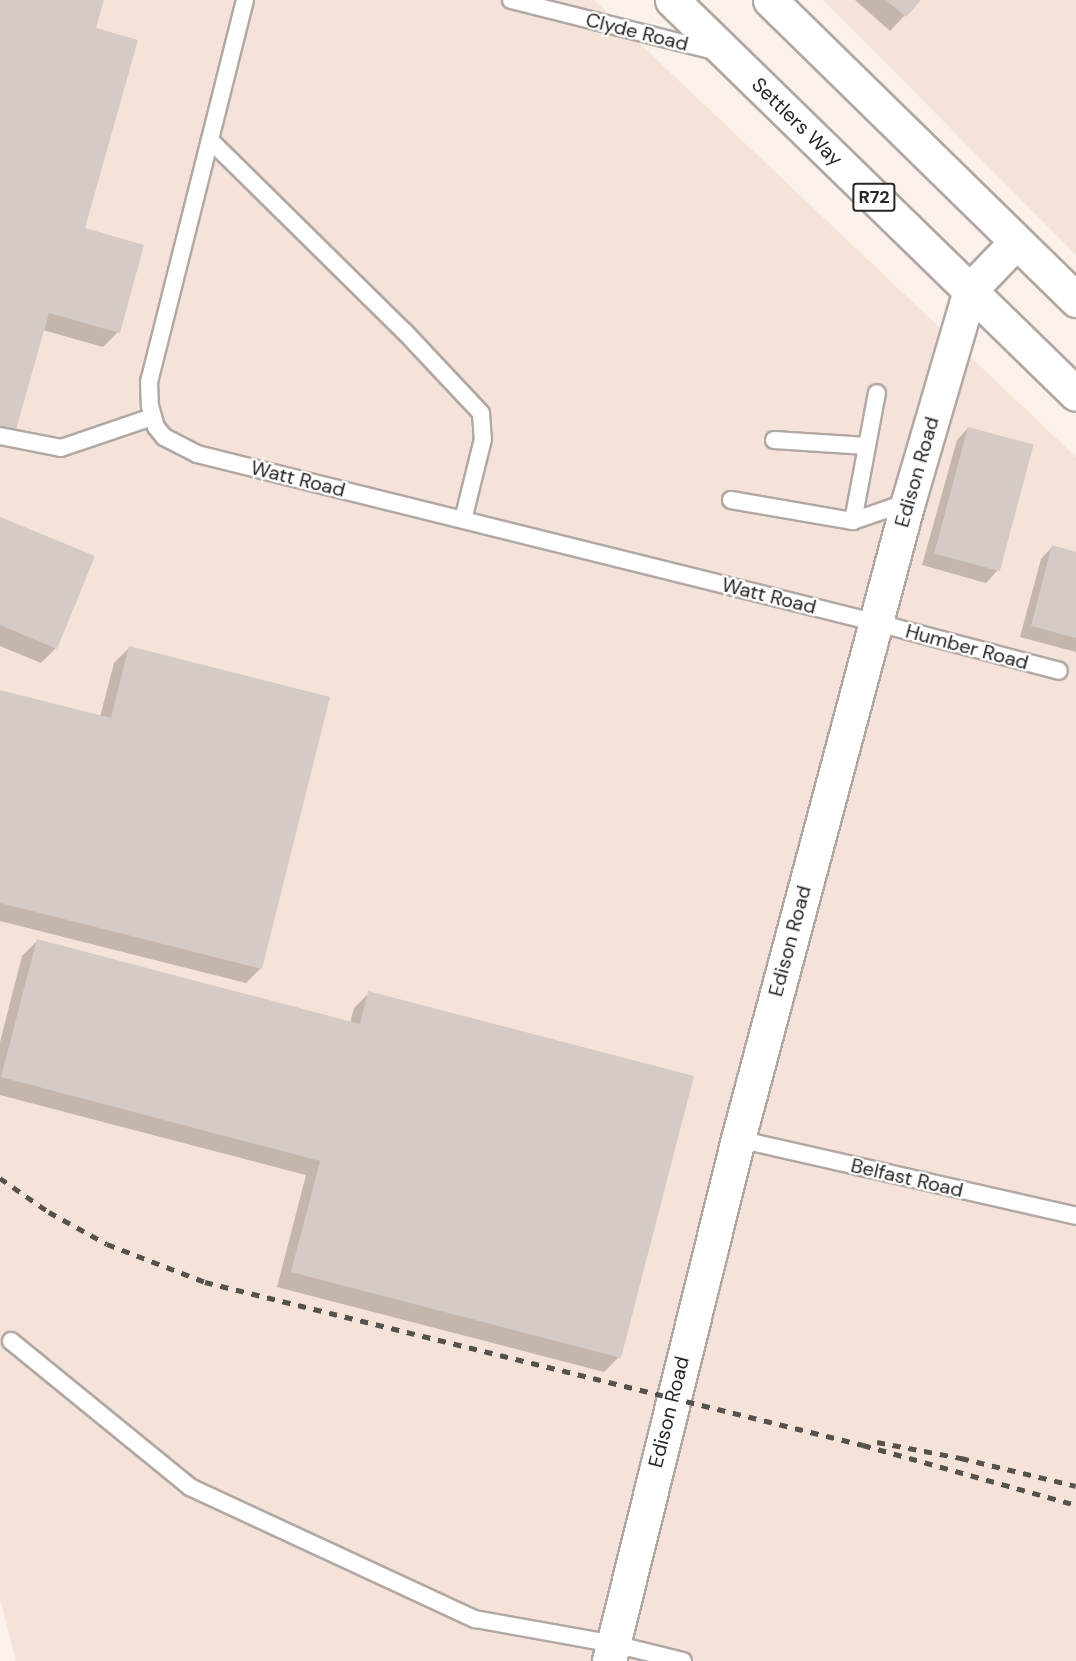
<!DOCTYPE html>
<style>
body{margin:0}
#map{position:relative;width:1076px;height:1661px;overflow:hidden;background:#fbf1eb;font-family:"DM Sans",sans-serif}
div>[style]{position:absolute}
.built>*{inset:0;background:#f5e3d9}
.shadow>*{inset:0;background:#0003}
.building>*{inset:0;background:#d5cbc6;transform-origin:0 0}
.roads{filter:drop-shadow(2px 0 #b2a8a3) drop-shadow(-2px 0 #b2a8a3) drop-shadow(0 2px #b2a8a3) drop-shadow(0 -2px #b2a8a3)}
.lane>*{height:16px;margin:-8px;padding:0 8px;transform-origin:8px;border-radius:8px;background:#fff}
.street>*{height:33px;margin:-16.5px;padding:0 16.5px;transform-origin:16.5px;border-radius:16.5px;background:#fff}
.primary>*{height:33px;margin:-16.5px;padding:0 16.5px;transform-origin:16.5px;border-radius:16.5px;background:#fff}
.rail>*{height:4.5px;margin-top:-2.25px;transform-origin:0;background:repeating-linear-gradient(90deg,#55514e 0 8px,transparent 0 16px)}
span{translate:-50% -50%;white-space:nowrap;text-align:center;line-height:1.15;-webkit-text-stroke:4.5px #fff;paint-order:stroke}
.shield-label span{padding:2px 4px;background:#fff;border:2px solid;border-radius:4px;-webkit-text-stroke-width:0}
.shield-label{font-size:18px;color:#282523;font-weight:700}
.street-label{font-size:20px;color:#282523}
</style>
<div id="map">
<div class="built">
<div style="clip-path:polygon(0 0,594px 0,1076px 457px,1076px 1661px,16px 1661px,0 1599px)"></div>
<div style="clip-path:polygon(823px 0,1076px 0,1076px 255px)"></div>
</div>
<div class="shadow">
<div style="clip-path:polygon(0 0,102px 0,94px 29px,83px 229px,118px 332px,103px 347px,43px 330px,14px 433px,0 447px)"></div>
<div style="clip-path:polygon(855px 0,919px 0,890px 31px)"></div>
<div style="clip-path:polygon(968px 428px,997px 571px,986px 583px,922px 565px,957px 440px)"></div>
<div style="clip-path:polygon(0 518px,56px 648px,41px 663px,0 646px)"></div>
<div style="clip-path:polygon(1052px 547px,1076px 553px,1076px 652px,1020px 637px,1041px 559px)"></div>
<div style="clip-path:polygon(129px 648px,261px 968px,246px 983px,0 921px,0 692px,100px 717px,114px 663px)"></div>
<div style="clip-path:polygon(37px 941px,350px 1023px,354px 1008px,369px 993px,619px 1357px,604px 1372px,277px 1287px,306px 1175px,0 1095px,0 1042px,22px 956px)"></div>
</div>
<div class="building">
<div style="clip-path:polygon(0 0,104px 0,96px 28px,138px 40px,85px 228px,144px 245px,120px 333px,49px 313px,15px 433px,0 429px)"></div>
<div style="clip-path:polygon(886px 0,921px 0,906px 17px)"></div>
<div style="left:968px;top:427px;width:68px;height:131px;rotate:15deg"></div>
<div style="clip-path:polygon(0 517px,95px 556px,57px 649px,0 625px)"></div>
<div style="clip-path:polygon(1052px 545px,1076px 552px,1076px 638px,1031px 626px)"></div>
<div style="clip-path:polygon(129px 646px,330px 697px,262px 969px,0 903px,0 690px,111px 718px)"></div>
<div style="clip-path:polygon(37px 939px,360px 1024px,368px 991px,694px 1076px,621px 1358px,291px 1272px,320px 1161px,1px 1077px)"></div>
</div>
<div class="roads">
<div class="lane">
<div style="left:245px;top:0;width:393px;rotate:104.1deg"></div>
<div style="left:149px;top:381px;width:25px;rotate:88deg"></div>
<div style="left:150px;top:406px;width:22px;rotate:74deg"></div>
<div style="left:156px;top:427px;width:13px;rotate:51deg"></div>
<div style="left:164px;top:437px;width:37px;rotate:27deg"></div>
<div style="left:197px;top:454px;width:698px;rotate:13.94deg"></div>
<div style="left:874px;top:622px;width:191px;rotate:14.8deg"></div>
<div style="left:511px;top:0;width:213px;rotate:14.1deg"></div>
<div style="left:210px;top:140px;width:272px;rotate:44.6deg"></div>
<div style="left:404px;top:331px;width:112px;rotate:46.8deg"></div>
<div style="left:481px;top:413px;width:26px;rotate:86deg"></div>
<div style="left:483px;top:439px;width:83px;rotate:103.9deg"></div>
<div style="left:0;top:436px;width:62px;rotate:11.1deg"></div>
<div style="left:61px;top:448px;width:96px;rotate:-18.8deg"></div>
<div style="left:774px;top:440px;width:93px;rotate:3.7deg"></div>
<div style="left:731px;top:500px;width:124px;rotate:9.8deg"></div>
<div style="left:853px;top:521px;width:58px;rotate:-19.1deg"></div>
<div style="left:853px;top:521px;width:130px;rotate:-79.4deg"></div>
<div style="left:738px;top:1139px;width:347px;rotate:12.8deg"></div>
<div style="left:11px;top:1341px;width:231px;rotate:39.2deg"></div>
<div style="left:190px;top:1487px;width:314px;rotate:24.9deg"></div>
<div style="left:475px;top:1619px;width:141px;rotate:10.2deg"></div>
<div style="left:614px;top:1644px;width:71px;rotate:13.8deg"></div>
</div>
<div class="street">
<div style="left:609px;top:1661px;width:538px;rotate:-76.12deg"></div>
<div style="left:738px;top:1139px;width:659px;rotate:-75.06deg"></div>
<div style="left:908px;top:502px;width:221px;rotate:-73.7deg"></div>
<div style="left:970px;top:290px;width:66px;rotate:-46.2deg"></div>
</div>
<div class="primary">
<div style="left:672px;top:0;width:564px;rotate:44.28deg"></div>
<div style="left:770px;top:0;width:429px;rotate:44.4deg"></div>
</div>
</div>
<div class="rail">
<div style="left:0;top:1178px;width:60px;rotate:34.8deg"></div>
<div style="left:49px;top:1212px;width:66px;rotate:28.9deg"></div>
<div style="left:107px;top:1244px;width:105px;rotate:21.2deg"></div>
<div style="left:205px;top:1282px;width:678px;rotate:13.91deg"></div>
<div style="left:863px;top:1445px;width:221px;rotate:15.7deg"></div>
<div style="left:877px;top:1442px;width:86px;rotate:10.8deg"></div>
<div style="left:961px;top:1458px;width:118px;rotate:13.7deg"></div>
</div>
<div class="shield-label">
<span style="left:874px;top:197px">R72</span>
</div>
<div class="street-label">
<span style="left:637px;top:32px;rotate:14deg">Clyde Road</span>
<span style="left:797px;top:122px;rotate:44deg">Settlers Way</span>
<span style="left:917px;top:472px;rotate:-74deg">Edison Road</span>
<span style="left:298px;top:479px;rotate:14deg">Watt Road</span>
<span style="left:769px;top:596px;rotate:14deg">Watt Road</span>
<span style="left:967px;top:647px;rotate:15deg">Humber Road</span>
<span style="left:790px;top:941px;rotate:-75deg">Edison Road</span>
<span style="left:907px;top:1178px;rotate:13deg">Belfast Road</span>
<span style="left:669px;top:1412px;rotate:-76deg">Edison Road</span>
</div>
</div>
